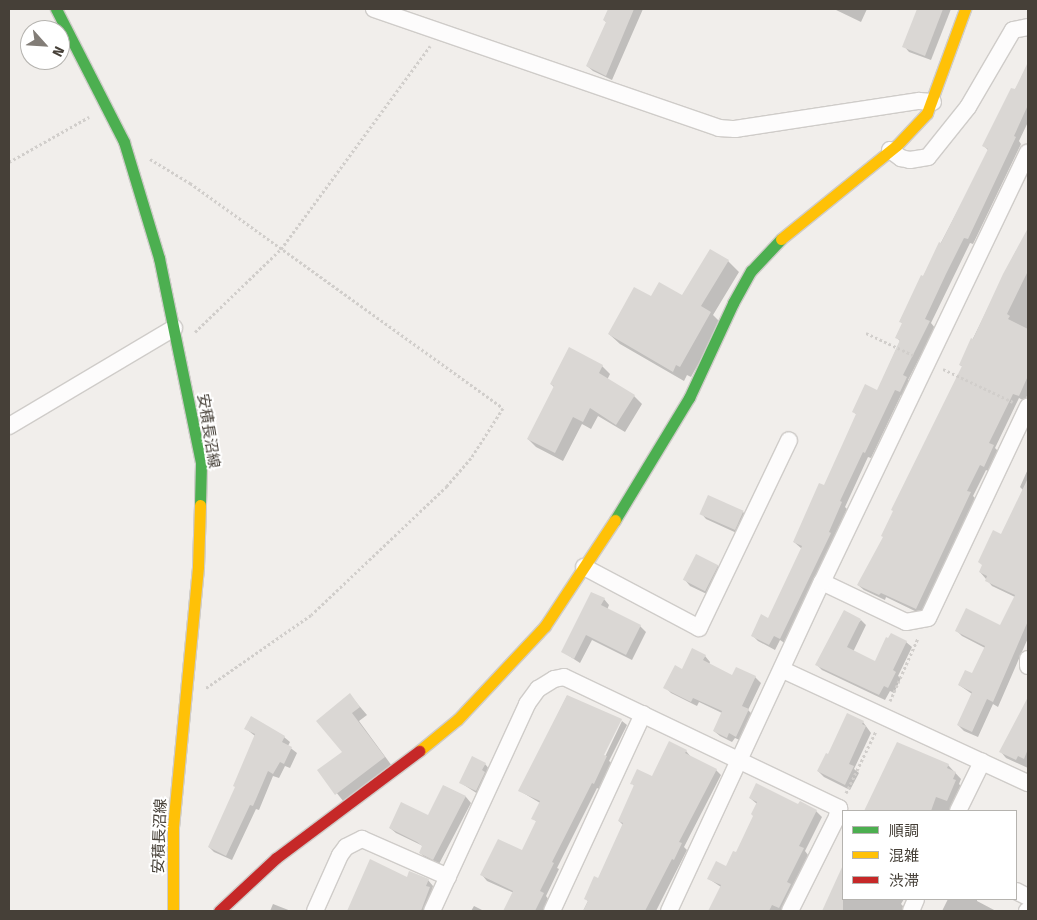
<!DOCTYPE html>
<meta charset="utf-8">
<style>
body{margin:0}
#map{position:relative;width:1037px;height:920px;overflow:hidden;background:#f1eeeb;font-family:"Fira Sans","Noto Sans JP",sans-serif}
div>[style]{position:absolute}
.shadow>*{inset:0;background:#0003}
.building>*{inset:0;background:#dad7d4;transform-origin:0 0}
.path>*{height:3px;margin-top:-1.5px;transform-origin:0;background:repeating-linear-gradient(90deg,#d1cecb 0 2.5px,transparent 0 5px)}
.roads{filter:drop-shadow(1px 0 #cfccc9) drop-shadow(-1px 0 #cfccc9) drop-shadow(0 1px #cfccc9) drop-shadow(0 -1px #cfccc9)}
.street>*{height:16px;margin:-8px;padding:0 8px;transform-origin:8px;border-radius:8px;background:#fdfcfc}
.fast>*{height:11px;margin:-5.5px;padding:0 5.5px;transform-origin:5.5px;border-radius:5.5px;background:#4caf50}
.slow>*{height:11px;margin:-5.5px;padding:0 5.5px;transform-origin:5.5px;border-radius:5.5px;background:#ffc107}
.jam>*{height:11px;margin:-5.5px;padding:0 5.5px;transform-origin:5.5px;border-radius:5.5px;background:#c62828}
span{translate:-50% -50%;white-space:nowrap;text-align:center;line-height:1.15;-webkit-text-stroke:4px #fff;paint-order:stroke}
.street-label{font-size:15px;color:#464038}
.frame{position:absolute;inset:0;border:10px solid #464038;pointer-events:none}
.legend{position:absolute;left:842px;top:810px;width:175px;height:90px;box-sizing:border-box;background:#fff;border:1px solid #b5b3af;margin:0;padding:6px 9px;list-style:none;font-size:15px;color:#464038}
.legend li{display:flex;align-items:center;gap:10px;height:25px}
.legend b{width:25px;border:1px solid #b5b3af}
.north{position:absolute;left:20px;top:20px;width:50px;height:50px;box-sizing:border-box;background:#fff;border:1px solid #b5b3af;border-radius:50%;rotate:116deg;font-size:14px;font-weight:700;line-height:20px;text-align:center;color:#464038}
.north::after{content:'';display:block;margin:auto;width:18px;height:22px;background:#827d77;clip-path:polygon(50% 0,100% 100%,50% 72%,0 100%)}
</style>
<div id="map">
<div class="shadow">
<div style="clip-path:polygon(609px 9px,643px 9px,612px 80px,593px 71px,587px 66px,607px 23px,604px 20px)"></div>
<div style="clip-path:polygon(834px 9px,867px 9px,861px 22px)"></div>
<div style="clip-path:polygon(918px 9px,951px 9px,931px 60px,909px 52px,904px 46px)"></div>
<div style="clip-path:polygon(1027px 68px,1028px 122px,1019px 141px,1021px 144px,973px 244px,970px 243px,931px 323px,935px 328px,908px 380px,912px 383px,905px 397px,901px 395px,871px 458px,868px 457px,845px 507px,847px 509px,834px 537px,836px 539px,786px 644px,780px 640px,775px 650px,758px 641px,752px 635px,769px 619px,802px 549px,794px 542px,825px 486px,857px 415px,854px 412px,877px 392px,900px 341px,896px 337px,903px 324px,900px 321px,989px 151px,984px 146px)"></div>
<div style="clip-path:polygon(1025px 239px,1028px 241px,1028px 393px,1025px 401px,1019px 398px,995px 448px,999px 452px,990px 472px,986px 470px,973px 496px,976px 499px,921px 614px,886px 597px,885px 600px,864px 590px,858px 585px,884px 538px,963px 367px,960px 365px,1016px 251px)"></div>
<div style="clip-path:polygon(728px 261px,739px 272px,713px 315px,721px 323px,691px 377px,687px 375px,684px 381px,620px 344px,609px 334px,651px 298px,683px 297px)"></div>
<div style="clip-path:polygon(602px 366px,610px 374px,607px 380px,634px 396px,642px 404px,625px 432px,598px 416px,591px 429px,582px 424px,563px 461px,536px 447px,528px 439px,555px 388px,551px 384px)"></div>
<div style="clip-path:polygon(1028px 469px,1028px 638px,998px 707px,993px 704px,978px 737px,964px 731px,958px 725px,972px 694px,959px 685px,972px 675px,985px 648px,962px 636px,957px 631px,1001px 626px,1015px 597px,992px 586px,980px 572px,1002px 536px,1024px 491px,1020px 487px)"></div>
<div style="clip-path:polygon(743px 512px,749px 518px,741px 535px,706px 519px,701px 513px)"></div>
<div style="clip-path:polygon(718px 566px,723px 571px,711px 596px,690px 586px,685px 580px)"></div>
<div style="clip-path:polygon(604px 599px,609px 605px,607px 610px,640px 626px,646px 632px,632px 660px,592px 640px,580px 663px,563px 652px)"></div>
<div style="clip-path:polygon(861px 620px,866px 625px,853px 652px,875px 663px,906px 642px,912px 647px,898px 676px,901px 678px,894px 693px,890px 691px,885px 700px,822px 670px,817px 665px)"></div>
<div style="clip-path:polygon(705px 656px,710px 662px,709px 665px,732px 677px,755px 677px,761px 683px,748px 710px,754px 716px,742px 741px,735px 738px,732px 742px,720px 736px,714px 731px,722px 713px,699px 702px,697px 706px,671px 693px,665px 687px,682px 671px)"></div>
<div style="clip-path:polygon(350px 695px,367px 715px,359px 721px,392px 766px,344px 802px,319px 771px,344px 752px)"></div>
<div style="clip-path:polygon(567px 696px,622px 721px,620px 721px,600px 760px,603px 761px,622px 721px,627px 725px,609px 761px,612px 763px,599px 789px,597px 788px,557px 868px,559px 869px,546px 896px,549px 900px,544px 911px,505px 911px,514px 893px,487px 881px,482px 875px,498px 841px,522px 852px,537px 822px,533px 818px,540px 803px,520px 791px)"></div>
<div style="clip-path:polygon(1028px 700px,1028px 768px,1006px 758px,1001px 752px)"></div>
<div style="clip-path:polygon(863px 722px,871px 733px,854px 769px,859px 773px,850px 790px,824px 777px,818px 771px,828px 755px)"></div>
<div style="clip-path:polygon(245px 728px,284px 737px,290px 742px,288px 746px,297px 753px,290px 768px,285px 766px,279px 778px,273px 776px,259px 810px,256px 809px,232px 860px,214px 852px,209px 847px,236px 788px,255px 736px)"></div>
<div style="clip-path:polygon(898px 744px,948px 765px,961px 779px,959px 784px,961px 786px,949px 811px,865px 811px)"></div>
<div style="clip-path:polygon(686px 751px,691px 757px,716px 770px,721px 775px,684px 847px,687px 850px,656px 911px,583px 911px,588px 901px,585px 898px,599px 880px,623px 825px,619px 821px,635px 787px,632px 783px,653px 778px)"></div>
<div style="clip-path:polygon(485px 764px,490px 770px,481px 796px,461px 783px)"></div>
<div style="clip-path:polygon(444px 786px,466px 797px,471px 803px,439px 864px,426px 858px,420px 853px,423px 846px,396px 833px,390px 828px,429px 817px)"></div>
<div style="clip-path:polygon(750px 798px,799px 806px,800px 803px,816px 811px,822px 817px,805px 851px,808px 855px,793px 887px,795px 890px,785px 911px,709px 911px,721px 887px,709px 879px,727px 868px,736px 854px,754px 816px,757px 804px)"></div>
<div style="clip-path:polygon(370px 861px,407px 879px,428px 880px,433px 886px,432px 891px,435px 894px,428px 911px,349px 911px)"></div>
<div style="clip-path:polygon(843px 867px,843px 899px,904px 899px,901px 904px,904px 907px,902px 911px,823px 911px)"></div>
<div style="clip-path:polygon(948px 899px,977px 899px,977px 901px,996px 911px,942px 911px)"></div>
<div style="clip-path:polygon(273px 904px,291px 911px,270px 911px)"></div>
<div style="clip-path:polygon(474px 906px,484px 911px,471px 911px)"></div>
</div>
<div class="building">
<div style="clip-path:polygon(608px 9px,634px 9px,606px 76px,586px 66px,606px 22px,603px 20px)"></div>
<div style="clip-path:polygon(917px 9px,943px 9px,925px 56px,902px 47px)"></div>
<div style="clip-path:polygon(1028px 62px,1028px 105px,1014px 136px,1016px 137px,968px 239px,964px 238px,946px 274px,925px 319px,930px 321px,903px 375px,907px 377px,900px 392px,895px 390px,865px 453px,863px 452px,840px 501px,842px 502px,829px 532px,831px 533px,780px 639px,774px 636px,769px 645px,751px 636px,761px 614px,768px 618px,802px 546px,793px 542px,819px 483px,824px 485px,843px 443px,856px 414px,852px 412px,865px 384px,877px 390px,900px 340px,895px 338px,902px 323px,899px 322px,921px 275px,923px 276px,939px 242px,941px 243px,988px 149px,982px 146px,1011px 88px,1015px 89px)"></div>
<div style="clip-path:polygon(1028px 228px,1028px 271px,1007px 314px,1010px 316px,1008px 319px,1028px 329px,1028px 376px,1019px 396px,1013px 394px,989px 443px,994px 445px,984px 467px,980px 465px,967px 491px,971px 492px,916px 609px,881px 593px,879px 595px,857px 585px,883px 537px,881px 536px,893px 511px,891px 510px,962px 366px,959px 365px,971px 338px,973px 339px,1003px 274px)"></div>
<div style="clip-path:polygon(710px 249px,729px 260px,701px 306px,711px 312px,680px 367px,676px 365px,673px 372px,608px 334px,634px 287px,651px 296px,659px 282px,682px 295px)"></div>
<div style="clip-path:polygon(569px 347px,603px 365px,599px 373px,635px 395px,616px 425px,590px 408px,583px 422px,573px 417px,555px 453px,527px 439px,554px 386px,550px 384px)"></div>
<div style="clip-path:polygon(1028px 478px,1028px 621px,993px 702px,987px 699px,972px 732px,957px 725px,972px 692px,958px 685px,965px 670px,972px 673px,985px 646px,955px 631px,966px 608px,1000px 625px,1015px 595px,985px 581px,987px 576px,979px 572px,982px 565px,978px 562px,993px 530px,1001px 534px)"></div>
<div style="left:708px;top:495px;width:39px;height:21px;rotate:24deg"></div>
<div style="left:696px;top:554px;width:25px;height:29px;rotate:27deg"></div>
<div style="clip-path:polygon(591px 592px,605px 598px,601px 605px,641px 625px,626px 655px,586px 635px,574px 659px,561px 652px)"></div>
<div style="clip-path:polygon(844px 610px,861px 619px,847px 647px,875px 661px,886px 637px,888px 638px,891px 633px,907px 641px,893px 670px,896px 672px,888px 688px,884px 686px,879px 695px,815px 665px)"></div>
<div style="clip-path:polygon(692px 648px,706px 655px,703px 660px,732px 675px,736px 667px,756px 676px,742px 706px,749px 709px,736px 737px,729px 733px,727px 738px,713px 731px,722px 711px,693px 698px,691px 702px,663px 688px,675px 665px,682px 669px)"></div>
<div style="clip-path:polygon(350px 693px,360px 707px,352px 713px,385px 757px,335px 795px,317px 770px,342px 752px,316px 721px)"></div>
<div style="clip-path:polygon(567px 695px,622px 719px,604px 755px,607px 756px,594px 784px,592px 783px,552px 862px,554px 863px,540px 891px,544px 893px,535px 911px,503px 911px,513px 891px,480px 875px,498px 839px,522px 850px,536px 821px,531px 819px,540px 801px,518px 791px)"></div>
<div style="clip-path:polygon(1028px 697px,1028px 749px,1024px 759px,1018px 756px,1016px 760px,999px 752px)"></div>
<div style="clip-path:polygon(847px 713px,864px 721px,862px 724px,866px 726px,849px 764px,854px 766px,845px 785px,817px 771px,826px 753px,828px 754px)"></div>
<div style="clip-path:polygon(251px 716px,285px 736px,282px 742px,292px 747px,284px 764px,280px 762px,273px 774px,268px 771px,253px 806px,250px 805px,226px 856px,208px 847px,235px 787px,233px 786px,255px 734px,244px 729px)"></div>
<div style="clip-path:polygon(669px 741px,687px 750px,685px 753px,717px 769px,679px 842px,682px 843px,674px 860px,672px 859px,645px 911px,583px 911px,588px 901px,584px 899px,594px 876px,598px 878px,623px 823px,618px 821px,634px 785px,630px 784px,637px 769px,652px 776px)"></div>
<div style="clip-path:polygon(897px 742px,949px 764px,947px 768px,956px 772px,953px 779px,956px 780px,947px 801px,936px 797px,931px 811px,864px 811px)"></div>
<div style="clip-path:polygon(472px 756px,486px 763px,482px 770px,485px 772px,476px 791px,459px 783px)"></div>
<div style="clip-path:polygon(756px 783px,798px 804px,800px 801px,817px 810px,799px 846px,804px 848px,787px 882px,791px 884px,779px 908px,772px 905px,769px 911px,708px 911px,721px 885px,707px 879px,716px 861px,726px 866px,733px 851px,736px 852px,753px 816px,751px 814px,757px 802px,749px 798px)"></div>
<div style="clip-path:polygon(443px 785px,466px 796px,433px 860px,419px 853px,422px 846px,417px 842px,389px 828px,401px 802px,428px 815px)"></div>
<div style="clip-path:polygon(370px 859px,407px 877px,409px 871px,429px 879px,426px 886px,430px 887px,421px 911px,347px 911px)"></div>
<div style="clip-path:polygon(843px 865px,843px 911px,822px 911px)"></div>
</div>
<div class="path">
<div style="left:150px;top:159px;width:47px;rotate:31deg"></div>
<div style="left:190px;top:183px;width:385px;rotate:35.7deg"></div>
<div style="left:503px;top:408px;width:59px;rotate:122.6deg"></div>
<div style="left:471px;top:458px;width:37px;rotate:131deg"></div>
<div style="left:447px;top:486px;width:187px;rotate:136.5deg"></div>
<div style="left:311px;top:615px;width:128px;rotate:145.2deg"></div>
<div style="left:9px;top:162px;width:92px;rotate:-29.4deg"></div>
<div style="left:195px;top:332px;width:120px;rotate:-44deg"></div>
<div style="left:281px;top:249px;width:252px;rotate:-53.7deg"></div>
<div style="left:866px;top:333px;width:52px;rotate:25.1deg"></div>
<div style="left:943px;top:369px;width:77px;rotate:25.2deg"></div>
<div style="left:890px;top:701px;width:69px;rotate:-66deg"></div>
<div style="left:846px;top:793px;width:69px;rotate:-64.2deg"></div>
</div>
<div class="roads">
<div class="street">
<div style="left:374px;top:9px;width:365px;rotate:19deg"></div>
<div style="left:719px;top:128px;width:16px;rotate:4deg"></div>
<div style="left:735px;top:129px;width:186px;rotate:-8.7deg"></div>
<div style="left:919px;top:101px;width:14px;rotate:4deg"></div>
<div style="left:890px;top:150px;width:14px;rotate:36deg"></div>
<div style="left:901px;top:158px;width:9px;rotate:13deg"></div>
<div style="left:910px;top:160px;width:18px;rotate:-9deg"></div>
<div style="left:928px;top:157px;width:64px;rotate:-51.3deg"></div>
<div style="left:968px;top:107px;width:89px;rotate:-59.7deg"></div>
<div style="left:1013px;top:30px;width:15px;rotate:-11deg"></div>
<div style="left:9px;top:426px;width:192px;rotate:-30.7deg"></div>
<div style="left:584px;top:567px;width:130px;rotate:27.9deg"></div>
<div style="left:699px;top:628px;width:208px;rotate:-64.4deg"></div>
<div style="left:822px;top:582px;width:93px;rotate:25.5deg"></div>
<div style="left:906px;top:622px;width:22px;rotate:-10deg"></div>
<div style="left:928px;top:618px;width:234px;rotate:-64.7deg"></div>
<div style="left:1028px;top:659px;width:7px;rotate:90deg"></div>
<div style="left:783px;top:670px;width:270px;rotate:24.8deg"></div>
<div style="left:958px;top:811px;width:55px;rotate:-63.9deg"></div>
<div style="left:1016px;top:891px;width:13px;rotate:27deg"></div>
<div style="left:315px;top:911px;width:61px;rotate:-65.9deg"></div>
<div style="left:340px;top:855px;width:10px;rotate:-53deg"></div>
<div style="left:346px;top:847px;width:18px;rotate:-27deg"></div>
<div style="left:362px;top:839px;width:94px;rotate:23.8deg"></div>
<div style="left:432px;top:911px;width:228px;rotate:-65.3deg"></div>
<div style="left:527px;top:704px;width:19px;rotate:-54deg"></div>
<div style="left:538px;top:689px;width:19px;rotate:-32deg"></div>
<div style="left:554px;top:679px;width:10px;rotate:-11deg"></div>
<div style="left:564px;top:677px;width:305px;rotate:25.5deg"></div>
<div style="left:839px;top:808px;width:9px;rotate:103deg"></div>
<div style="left:837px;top:817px;width:105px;rotate:116.6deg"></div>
<div style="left:552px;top:911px;width:217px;rotate:-65.2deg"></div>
<div style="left:669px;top:911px;width:363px;rotate:-65.1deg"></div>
<div style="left:822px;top:582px;width:476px;rotate:-64.4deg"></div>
<div style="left:911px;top:911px;width:13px;rotate:-67deg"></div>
<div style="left:1027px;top:911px;width:1px;rotate:-45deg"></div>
</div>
<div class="fast">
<div style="left:56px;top:9px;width:149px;rotate:62.9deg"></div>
<div style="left:124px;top:142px;width:121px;rotate:73.2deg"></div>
<div style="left:159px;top:258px;width:209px;rotate:78.4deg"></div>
<div style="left:201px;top:463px;width:42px;rotate:91.4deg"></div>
<div style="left:615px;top:520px;width:143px;rotate:-58.8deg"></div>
<div style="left:689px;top:398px;width:105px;rotate:-65.1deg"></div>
<div style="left:733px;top:303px;width:37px;rotate:-61deg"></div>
<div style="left:751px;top:271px;width:44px;rotate:-46.8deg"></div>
</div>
<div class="slow">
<div style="left:781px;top:239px;width:149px;rotate:-39deg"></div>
<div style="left:897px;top:145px;width:44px;rotate:-46.8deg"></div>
<div style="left:927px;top:113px;width:111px;rotate:-69.9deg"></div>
<div style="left:419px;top:751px;width:50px;rotate:-39.4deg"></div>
<div style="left:458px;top:719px;width:127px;rotate:-46.9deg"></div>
<div style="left:545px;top:626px;width:127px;rotate:-56.6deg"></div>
<div style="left:173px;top:911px;width:84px;rotate:-90deg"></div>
<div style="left:173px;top:827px;width:262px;rotate:-84.5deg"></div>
<div style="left:198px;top:566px;width:61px;rotate:-88.1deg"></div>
</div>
<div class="jam">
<div style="left:219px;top:911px;width:78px;rotate:-42.9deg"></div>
<div style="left:276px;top:858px;width:179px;rotate:-36.8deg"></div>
</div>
</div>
<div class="street-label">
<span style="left:208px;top:431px;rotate:81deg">安積長沼線</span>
<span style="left:160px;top:836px;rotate:-88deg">安積長沼線</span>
</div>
<div class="frame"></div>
<ul class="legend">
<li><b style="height:6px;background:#4caf50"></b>順調</li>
<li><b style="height:6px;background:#ffc107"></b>混雑</li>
<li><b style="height:6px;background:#c62828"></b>渋滞</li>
</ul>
<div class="north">N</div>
</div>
